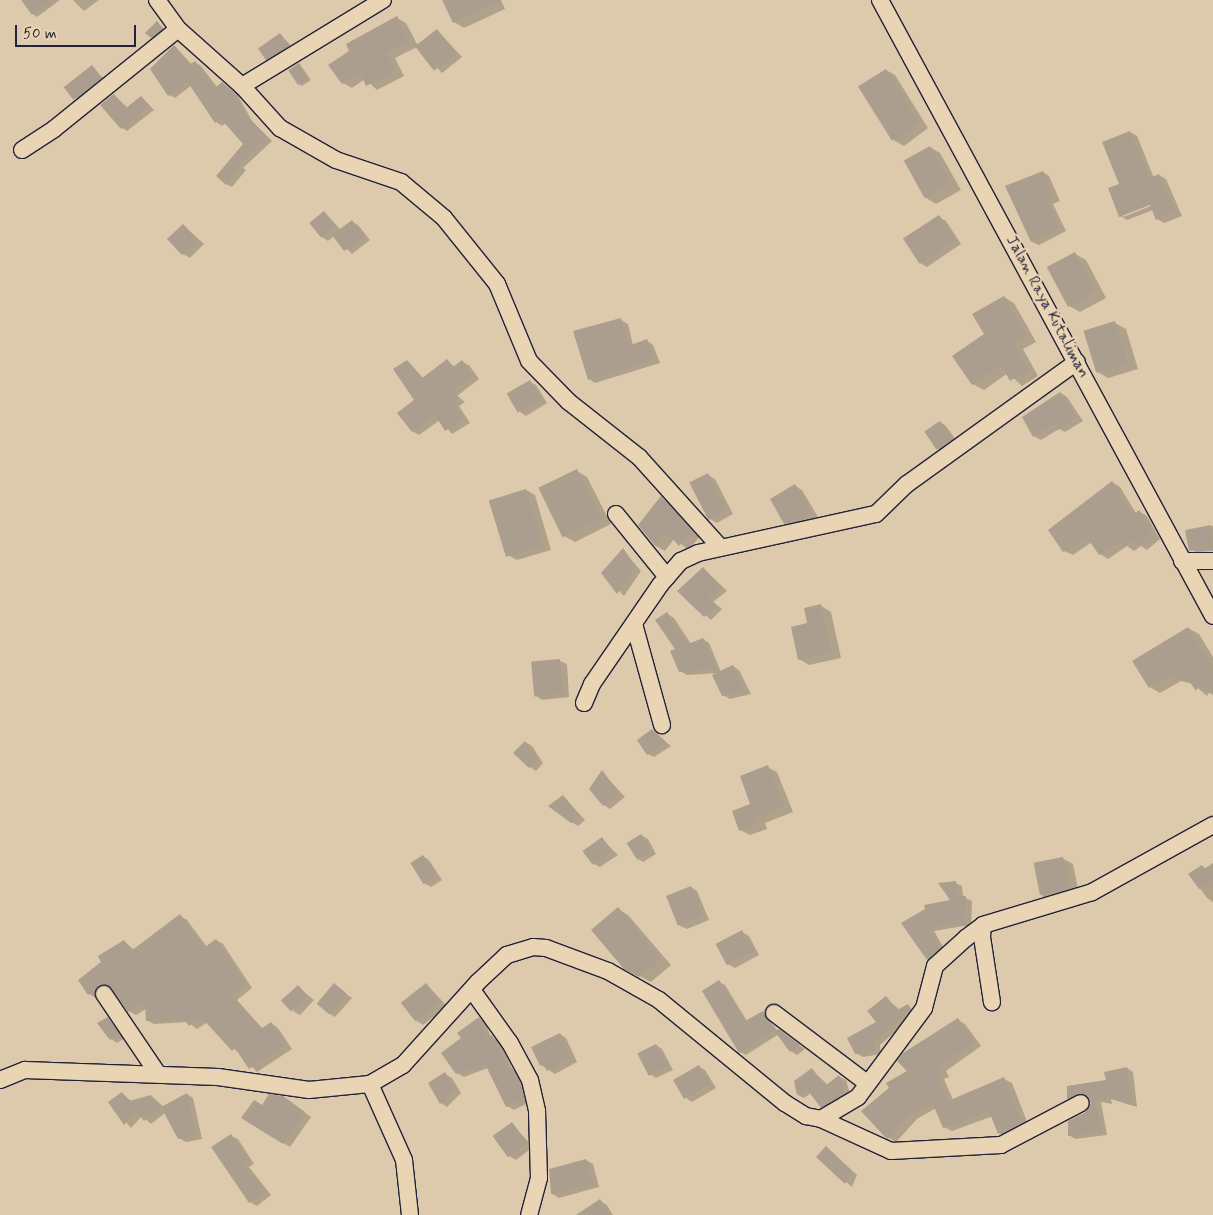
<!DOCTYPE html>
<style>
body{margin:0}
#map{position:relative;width:1213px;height:1215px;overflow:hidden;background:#ddcaad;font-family:Mynerve,sans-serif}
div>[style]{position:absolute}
.shadow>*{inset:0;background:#0003}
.building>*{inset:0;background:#ab9e8f;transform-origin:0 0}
.roads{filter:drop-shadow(1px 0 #22223b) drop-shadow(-1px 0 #22223b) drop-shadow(0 1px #22223b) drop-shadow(0 -1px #22223b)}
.minor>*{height:16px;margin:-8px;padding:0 8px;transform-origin:8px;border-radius:8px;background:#e9d5b4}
span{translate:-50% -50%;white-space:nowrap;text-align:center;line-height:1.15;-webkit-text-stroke:4.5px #e9d5b4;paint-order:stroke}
.street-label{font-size:16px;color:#22223b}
.scale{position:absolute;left:15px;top:25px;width:121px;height:22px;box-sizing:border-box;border:2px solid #22223b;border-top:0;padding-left:6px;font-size:15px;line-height:18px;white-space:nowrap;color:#22223b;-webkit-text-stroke:4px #e9d5b4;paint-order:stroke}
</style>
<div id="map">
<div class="shadow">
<div style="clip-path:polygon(32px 0,60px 0,37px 17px,33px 14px)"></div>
<div style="clip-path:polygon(73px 0,99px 0,84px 11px)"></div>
<div style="clip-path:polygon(443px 0,501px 0,505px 9px,464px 28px,454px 22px)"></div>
<div style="clip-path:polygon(397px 18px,406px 23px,418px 46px,437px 30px,462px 57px,442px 73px,417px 47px,395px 58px,404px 76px,377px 90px,365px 79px,352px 88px,343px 83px)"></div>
<div style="clip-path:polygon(157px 22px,165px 30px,154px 39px,151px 37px)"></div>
<div style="clip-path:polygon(280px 34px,295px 50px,274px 62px,267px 59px)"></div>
<div style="clip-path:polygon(175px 46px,192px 65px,195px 62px,201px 66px,217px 87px,222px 83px,237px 94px,252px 121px,272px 141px,243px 168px,246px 170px,232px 187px,226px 184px,245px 144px,226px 123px,222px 126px,216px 122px,192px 85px,175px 98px,169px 95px)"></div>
<div style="clip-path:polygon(299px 64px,311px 80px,302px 86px,299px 84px)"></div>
<div style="clip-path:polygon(92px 67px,107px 82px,79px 100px,72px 96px)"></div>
<div style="clip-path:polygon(886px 70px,895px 75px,928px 128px,904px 146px,895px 141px,884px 127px)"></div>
<div style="clip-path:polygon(114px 95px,128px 108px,142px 97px,154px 110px,127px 131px,122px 128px)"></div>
<div style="clip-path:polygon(evenodd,1130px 132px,1137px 136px,1154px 178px,1159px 175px,1166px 179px,1182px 216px,1164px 223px,1157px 219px,1153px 210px,1127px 220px,1120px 216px,1121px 184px,1130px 132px,1155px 202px,1156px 204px,1123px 217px,1123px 214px,1155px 202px)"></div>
<div style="clip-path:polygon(930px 147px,940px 153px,961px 190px,936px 204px,926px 198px)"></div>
<div style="clip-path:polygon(1043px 172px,1049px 176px,1060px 201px,1053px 204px,1066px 231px,1039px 245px,1032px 242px,1007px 187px)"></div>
<div style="clip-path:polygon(324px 212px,341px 230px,352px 222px,358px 225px,370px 240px,352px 254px,334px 236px,328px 241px,322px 237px)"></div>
<div style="clip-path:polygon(939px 217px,946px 221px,961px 244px,927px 267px,920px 263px,905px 239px)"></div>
<div style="clip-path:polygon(183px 225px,204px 244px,190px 258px,183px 254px)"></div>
<div style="clip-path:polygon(1075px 254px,1086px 260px,1106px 298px,1080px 312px,1069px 306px)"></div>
<div style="clip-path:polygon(1004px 297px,1014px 303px,1036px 342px,1023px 349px,1038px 376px,1022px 386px,1008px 373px,984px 390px,973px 384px,985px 334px)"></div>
<div style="clip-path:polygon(621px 320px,628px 324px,633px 345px,647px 341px,653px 345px,660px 363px,595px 383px,589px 379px)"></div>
<div style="clip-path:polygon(1115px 323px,1126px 329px,1138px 369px,1108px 378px,1098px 372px)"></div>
<div style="clip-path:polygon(408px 361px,424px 379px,447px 361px,455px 367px,462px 362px,469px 365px,479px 379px,457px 396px,465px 402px,459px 406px,470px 423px,452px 434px,440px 420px,419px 435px,412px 431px,416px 401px)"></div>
<div style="clip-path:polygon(530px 382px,536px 385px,547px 403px,526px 416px,520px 412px)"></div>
<div style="clip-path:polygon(1061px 393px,1067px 397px,1083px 421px,1065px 432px,1059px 429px,1041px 440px,1034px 436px)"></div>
<div style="clip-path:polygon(940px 422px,946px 426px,958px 443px,945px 453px,938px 449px)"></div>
<div style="clip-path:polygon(577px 471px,587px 477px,611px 524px,575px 542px,564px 536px)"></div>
<div style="clip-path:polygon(708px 475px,715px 479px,733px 514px,717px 523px,710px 519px)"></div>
<div style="clip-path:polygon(1112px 482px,1120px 487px,1136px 513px,1139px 511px,1147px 516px,1160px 539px,1147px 550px,1141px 546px,1134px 551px,1127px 546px,1108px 559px,1100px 554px,1092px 542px,1073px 555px,1064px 551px)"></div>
<div style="clip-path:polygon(795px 486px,802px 490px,818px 517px,792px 527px,785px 523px)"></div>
<div style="clip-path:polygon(526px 490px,535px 495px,551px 550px,517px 560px,508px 555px)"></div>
<div style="clip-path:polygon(661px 498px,670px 503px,700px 536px,689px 550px,674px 539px,665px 551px,656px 546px,639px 525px)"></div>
<div style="clip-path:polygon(1213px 526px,1213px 551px,1196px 552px,1189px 548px,1186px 531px)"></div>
<div style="clip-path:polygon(623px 550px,641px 571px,624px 596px,603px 573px)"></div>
<div style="clip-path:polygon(704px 569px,727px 591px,713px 602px,722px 609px,711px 620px,679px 591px)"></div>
<div style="clip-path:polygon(820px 605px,831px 612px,841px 658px,809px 665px,799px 659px)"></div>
<div style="clip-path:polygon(667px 614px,674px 618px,691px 644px,703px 639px,709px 643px,721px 672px,733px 666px,739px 670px,751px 694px,730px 699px,723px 695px,720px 673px,687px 675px,680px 671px)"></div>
<div style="clip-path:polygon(1188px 628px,1199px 634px,1213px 657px,1213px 693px,1210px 691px,1207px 696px,1193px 684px,1181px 681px,1160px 693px,1150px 687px)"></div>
<div style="clip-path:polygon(560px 661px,567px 664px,569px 697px,542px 700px,536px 696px)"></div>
<div style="clip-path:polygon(652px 731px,671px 746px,654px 757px,648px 754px)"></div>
<div style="clip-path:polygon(525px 742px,532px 746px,543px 763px,536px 771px,530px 767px)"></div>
<div style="clip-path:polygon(767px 767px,777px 772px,793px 812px,765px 823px,767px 829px,750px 835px,740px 830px)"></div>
<div style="clip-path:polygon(602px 772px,625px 797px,610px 809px,604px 805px)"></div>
<div style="clip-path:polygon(563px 796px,585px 820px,578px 826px,571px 822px)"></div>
<div style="clip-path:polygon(641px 835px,648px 839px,656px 854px,643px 862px,636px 858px)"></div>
<div style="clip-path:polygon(602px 839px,618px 855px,600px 867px,594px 864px)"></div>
<div style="clip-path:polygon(423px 856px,429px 860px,442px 880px,431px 887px,424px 883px)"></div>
<div style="clip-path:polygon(1062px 858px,1073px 864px,1079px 894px,1052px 902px,1042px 896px)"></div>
<div style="clip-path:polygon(1213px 864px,1213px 902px,1207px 898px,1190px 874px,1202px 866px,1206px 869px)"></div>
<div style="clip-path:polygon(955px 883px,962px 886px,963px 897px,972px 901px,971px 928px,964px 926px,934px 931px,946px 952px,935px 963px,928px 959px,903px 923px,953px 901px)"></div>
<div style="clip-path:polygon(691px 887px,697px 891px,709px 920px,687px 929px,680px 926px)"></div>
<div style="clip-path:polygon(618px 909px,628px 915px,671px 965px,651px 982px,625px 968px)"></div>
<div style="clip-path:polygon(180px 916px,187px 920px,207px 947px,216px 940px,223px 944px,252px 988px,237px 1000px,263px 1029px,271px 1023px,278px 1028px,292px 1049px,257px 1072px,208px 1022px,197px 1029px,188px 1022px,154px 1024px,147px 1020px,146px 1009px,136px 1015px,129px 1011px,111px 987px,96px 998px,89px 994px,103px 963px,124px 941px,134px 950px)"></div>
<div style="clip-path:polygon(742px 932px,749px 936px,759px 955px,735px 968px,728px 964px)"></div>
<div style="clip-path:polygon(719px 982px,725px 985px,747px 1021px,763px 1013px,778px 1031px,805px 1049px,797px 1055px,791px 1051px,779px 1034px,746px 1055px,740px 1052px)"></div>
<div style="clip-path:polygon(426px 984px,447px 1006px,423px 1025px,417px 1021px)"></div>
<div style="clip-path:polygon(334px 985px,352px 998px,335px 1017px,328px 1013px)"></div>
<div style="clip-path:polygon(298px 987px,314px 1000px,300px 1015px,293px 1011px)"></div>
<div style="clip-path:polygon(886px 998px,900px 1010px,908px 1006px,917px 1013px,880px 1045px,881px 1054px,863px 1057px,856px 1053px,878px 1022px)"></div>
<div style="clip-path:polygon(479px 1018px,485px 1022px,491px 1037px,499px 1041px,513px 1070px,519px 1073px,530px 1102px,514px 1110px,507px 1106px,488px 1068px,464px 1077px,457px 1073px)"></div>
<div style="clip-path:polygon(108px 1019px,125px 1038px,117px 1043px,111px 1039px)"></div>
<div style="clip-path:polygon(958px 1020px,965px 1024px,981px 1046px,946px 1071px,949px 1077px,944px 1079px,953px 1100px,1004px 1079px,1012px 1083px,1029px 1127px,1007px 1137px,999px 1133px,993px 1116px,952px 1131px,944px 1127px,936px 1108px,917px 1119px,896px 1142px,889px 1138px,909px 1071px)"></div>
<div style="clip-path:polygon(560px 1034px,566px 1038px,577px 1062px,555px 1074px,541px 1065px)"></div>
<div style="clip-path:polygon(656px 1045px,662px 1049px,673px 1070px,656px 1078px,650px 1074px)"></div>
<div style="clip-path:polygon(699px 1067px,705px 1070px,716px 1088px,692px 1102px,686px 1098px)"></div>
<div style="clip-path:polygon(1127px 1068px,1133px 1072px,1137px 1107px,1111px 1099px,1112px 1104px,1101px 1102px,1107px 1135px,1075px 1139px,1069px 1135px,1092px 1103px,1087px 1097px,1074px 1102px,1068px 1098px,1108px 1081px)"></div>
<div style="clip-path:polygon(812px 1070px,828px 1085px,840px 1077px,846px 1080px,851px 1097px,828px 1110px,811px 1093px,804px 1098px,798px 1095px,796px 1082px)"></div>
<div style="clip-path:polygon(445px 1074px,452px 1078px,461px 1093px,447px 1107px,441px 1103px,429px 1083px)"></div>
<div style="clip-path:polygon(122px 1093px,132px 1102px,151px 1096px,164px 1107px,187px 1094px,193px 1098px,202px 1139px,186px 1142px,179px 1138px,165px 1113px,151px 1124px,142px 1116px,131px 1128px,109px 1102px)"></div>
<div style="clip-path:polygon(290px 1102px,311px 1117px,290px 1147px,243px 1118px,262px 1106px)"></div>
<div style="clip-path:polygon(512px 1124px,533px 1147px,516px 1160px,509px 1156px)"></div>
<div style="clip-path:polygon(231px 1136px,238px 1139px,254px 1164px,249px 1167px,271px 1195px,257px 1206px,250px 1202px)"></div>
<div style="clip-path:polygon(826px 1147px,857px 1175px,852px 1187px,817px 1157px)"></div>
<div style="clip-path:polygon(586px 1160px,593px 1164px,599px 1187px,559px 1198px,552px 1194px,550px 1170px)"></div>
<div style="clip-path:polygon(600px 1201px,607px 1205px,613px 1215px,589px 1215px)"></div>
</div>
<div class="building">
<div style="clip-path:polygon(21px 0,52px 0,32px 15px)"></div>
<div style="clip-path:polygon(442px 0,501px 0,453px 23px)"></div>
<div style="clip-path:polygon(397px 16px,409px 41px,386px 53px,396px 71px,366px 86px,360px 72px,342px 84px,328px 65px,349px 51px,346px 44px)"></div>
<div style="clip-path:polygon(157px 21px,163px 29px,151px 38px,145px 33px)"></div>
<div style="left:437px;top:29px;width:31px;height:28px;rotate:52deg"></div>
<div style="left:280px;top:33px;width:16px;height:27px;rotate:55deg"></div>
<div style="clip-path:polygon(174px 45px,189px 65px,195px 61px,215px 88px,222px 82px,231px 90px,249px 122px,251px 120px,267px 137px,238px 164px,241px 166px,226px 185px,216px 176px,243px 144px,221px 119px,215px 123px,187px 81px,168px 96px,150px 69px)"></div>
<div style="left:299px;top:63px;width:18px;height:13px;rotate:56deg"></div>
<div style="left:92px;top:65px;width:16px;height:36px;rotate:52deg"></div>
<div style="left:886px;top:69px;width:64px;height:33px;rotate:58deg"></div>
<div style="clip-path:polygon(114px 94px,126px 108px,141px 96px,149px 106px,121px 129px,100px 105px)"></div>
<div style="clip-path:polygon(1130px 131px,1150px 178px,1159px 174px,1176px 212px,1156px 220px,1150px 205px,1119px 217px,1108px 188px,1119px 184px,1102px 142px)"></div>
<div style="left:930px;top:146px;width:43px;height:30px;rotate:61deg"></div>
<div style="clip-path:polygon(1043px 171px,1054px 197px,1047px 200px,1060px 227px,1031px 242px,1005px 186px)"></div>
<div style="left:324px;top:211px;width:19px;height:19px;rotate:51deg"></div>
<div style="left:939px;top:215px;width:30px;height:43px;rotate:57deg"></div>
<div style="left:352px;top:220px;width:20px;height:25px;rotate:53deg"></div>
<div style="left:183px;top:224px;width:22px;height:22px;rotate:47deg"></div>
<div style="left:1075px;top:252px;width:45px;height:32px;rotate:62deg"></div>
<div style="clip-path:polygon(1004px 296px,1027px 335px,1013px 343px,1029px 370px,1010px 381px,1001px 365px,972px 385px,952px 356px,984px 334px,972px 314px)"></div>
<div style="clip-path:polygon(621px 318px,628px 346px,647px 339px,654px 359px,588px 380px,573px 331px)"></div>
<div style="left:1115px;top:321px;width:44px;height:33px;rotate:73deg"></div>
<div style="clip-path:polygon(447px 359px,453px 367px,462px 360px,473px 375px,452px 391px,460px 398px,453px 402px,464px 419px,445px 431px,435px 415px,412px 432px,397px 413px,414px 400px,393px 369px,407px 360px,421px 379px)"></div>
<div style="left:530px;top:380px;width:22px;height:27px;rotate:60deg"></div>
<div style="clip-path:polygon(1060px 392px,1077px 417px,1058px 430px,1054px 424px,1033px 437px,1022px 417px)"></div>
<div style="left:940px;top:421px;width:22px;height:19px;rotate:56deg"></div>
<div style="left:577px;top:469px;width:55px;height:43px;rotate:64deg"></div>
<div style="left:708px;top:473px;width:42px;height:21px;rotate:63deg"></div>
<div style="clip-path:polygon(1112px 481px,1133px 515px,1139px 510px,1152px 534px,1138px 546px,1134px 540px,1125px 547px,1120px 541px,1099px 555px,1086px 536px,1063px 552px,1048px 530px)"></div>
<div style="clip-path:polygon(795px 484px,812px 513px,784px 524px,770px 499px)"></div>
<div style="left:526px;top:489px;width:59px;height:39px;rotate:73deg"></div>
<div style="clip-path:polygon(661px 496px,692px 531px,679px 546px,666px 532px,655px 546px,638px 525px)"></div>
<div style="clip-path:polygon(1211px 525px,1213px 548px,1189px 551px,1185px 530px)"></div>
<div style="clip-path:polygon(623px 548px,635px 566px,617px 594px,601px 573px)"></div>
<div style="clip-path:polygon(703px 567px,721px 587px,708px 598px,717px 605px,704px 617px,677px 591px)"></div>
<div style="clip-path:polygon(821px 604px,831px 652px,798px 660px,791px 627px,807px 623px,804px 608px)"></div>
<div style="clip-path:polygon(667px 612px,688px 644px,703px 638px,716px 669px,679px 672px,670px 651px,675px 649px,655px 620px)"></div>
<div style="clip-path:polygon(1188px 627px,1213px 667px,1213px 695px,1199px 686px,1196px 691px,1187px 678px,1177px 680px,1173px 673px,1149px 688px,1132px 661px)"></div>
<div style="left:560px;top:659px;width:35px;height:29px;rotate:85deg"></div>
<div style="clip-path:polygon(733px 665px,745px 691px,722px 696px,712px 675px)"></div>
<div style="clip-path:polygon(652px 729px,666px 742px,647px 755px,637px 740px)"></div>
<div style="clip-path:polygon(525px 741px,537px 759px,529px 768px,513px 753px)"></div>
<div style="clip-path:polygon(768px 765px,784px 806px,756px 818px,758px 823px,739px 831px,732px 811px,750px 804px,740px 776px)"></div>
<div style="clip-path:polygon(602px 770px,619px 793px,603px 806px,589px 789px)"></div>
<div style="clip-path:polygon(563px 795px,580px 816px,571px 823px,548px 806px)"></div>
<div style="left:641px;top:834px;width:19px;height:17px;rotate:58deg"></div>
<div style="left:602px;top:837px;width:17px;height:24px;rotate:54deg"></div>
<div style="left:423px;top:855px;width:25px;height:15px;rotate:58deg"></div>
<div style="left:1063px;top:857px;width:33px;height:30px;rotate:79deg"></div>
<div style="clip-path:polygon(1213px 863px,1213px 880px,1199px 889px,1188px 874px,1202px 865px,1204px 869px)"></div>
<div style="clip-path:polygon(956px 881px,957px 895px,966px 896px,964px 925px,957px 923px,928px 928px,940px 948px,927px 960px,901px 923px,925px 909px,924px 905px,950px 900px,938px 883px)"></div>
<div style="left:691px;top:886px;width:32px;height:27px;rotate:68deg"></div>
<div style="clip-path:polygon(618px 907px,661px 959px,639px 977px,624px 969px,591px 930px)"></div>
<div style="clip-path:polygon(180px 914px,205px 947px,216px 939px,245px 984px,230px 996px,261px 1029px,271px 1022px,286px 1044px,249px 1069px,235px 1048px,232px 1051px,202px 1018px,189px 1026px,184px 1019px,146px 1021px,145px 1002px,128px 1012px,106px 981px,88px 995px,78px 980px,101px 962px,98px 956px,124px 940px,131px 951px)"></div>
<div style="left:742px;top:930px;width:24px;height:30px;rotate:62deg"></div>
<div style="clip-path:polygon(719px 980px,745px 1021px,763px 1011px,774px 1030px,739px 1053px,702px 991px)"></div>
<div style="left:334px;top:983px;width:16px;height:27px;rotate:40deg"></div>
<div style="left:426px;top:983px;width:24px;height:32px;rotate:52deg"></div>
<div style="left:298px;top:985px;width:15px;height:23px;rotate:48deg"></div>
<div style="clip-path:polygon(886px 996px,897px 1010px,908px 1004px,911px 1009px,873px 1041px,875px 1051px,855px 1054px,847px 1038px,876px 1022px,867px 1011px)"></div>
<div style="clip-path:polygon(108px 1017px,119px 1034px,110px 1040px,97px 1023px)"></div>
<div style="clip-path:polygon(479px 1017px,487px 1038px,492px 1035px,509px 1070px,512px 1068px,521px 1084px,524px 1098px,506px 1107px,485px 1064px,456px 1074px,441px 1053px,461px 1038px,457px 1033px)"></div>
<div style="clip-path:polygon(958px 1018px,974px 1041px,939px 1067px,942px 1072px,937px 1075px,948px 1101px,1004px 1077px,1022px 1123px,998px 1134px,989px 1111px,943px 1128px,932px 1102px,910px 1115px,888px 1139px,885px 1137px,861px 1111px,889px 1088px,886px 1083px,907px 1071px,897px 1061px,903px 1053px)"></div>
<div style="clip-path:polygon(779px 1029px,800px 1045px,790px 1052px,775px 1032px)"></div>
<div style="clip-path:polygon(560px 1033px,570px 1058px,547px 1071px,543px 1064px,540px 1066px,531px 1047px)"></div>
<div style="left:656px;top:1044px;width:25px;height:21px;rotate:63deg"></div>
<div style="left:699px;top:1065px;width:22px;height:30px;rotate:60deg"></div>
<div style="clip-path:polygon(1127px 1067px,1131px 1105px,1106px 1097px,1106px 1101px,1095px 1099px,1102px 1132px,1068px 1136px,1068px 1121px,1086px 1112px,1091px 1103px,1082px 1093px,1067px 1099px,1067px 1086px,1106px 1080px,1104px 1072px)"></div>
<div style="clip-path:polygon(812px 1068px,825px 1086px,839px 1075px,845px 1093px,821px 1108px,806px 1088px,797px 1095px,794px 1081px)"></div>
<div style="clip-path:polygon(445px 1072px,455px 1089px,440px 1104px,428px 1083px)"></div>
<div style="clip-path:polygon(122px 1092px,129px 1101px,151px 1095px,161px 1107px,144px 1121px,136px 1111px,124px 1125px,108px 1102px)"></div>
<div style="clip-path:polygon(187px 1093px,196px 1135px,178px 1139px,161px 1107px)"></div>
<div style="clip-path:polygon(269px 1094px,283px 1096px,305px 1112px,283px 1144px,241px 1118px,254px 1100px,262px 1105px)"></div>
<div style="left:512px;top:1122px;width:26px;height:24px;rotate:54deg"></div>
<div style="clip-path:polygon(231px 1134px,248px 1160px,243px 1163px,265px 1191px,249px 1203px,211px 1147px)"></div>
<div style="clip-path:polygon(826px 1146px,851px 1170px,845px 1184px,816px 1157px)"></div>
<div style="clip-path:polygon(586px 1159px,593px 1184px,551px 1194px,549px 1169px)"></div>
<div style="clip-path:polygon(600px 1199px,610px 1215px,576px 1215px)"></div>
</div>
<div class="roads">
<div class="minor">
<div style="left:157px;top:0;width:36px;rotate:54deg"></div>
<div style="left:178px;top:29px;width:86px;rotate:41.7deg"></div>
<div style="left:242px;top:86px;width:57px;rotate:47.9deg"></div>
<div style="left:280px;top:128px;width:64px;rotate:29.7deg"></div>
<div style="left:336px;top:160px;width:69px;rotate:18.7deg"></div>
<div style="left:401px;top:182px;width:56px;rotate:39.9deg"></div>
<div style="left:444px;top:218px;width:85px;rotate:51.2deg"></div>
<div style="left:497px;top:284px;width:83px;rotate:67.4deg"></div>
<div style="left:529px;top:361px;width:57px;rotate:45.7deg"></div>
<div style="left:569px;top:402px;width:89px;rotate:38.2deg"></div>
<div style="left:639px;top:457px;width:122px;rotate:48deg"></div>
<div style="left:880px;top:0;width:700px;rotate:61.61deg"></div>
<div style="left:242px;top:86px;width:165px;rotate:-31.4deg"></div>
<div style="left:22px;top:150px;width:38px;rotate:-33deg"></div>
<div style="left:54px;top:129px;width:159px;rotate:-38.9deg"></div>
<div style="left:616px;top:514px;width:81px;rotate:51deg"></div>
<div style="left:1182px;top:561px;width:31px"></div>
<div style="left:634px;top:624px;width:105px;rotate:74.5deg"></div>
<div style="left:584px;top:703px;width:21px;rotate:-67deg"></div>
<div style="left:592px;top:684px;width:120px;rotate:-55.5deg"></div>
<div style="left:660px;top:585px;width:32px;rotate:-49deg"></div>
<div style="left:681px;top:561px;width:19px;rotate:-25deg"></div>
<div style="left:698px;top:553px;width:182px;rotate:-12.4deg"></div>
<div style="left:876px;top:514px;width:43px;rotate:-44.1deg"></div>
<div style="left:907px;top:484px;width:209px;rotate:-35.7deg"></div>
<div style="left:983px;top:925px;width:12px;rotate:95deg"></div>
<div style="left:982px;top:937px;width:66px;rotate:81.3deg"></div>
<div style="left:472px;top:990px;width:65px;rotate:54.4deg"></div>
<div style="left:510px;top:1043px;width:42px;rotate:61.6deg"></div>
<div style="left:530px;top:1080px;width:32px;rotate:77deg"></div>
<div style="left:537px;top:1111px;width:67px;rotate:88.3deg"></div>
<div style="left:539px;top:1178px;width:38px;rotate:105deg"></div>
<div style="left:104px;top:994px;width:97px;rotate:56deg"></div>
<div style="left:774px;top:1013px;width:116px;rotate:37deg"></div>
<div style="left:0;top:1080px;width:27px;rotate:-22deg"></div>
<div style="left:25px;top:1070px;width:193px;rotate:2.1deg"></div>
<div style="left:218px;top:1077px;width:92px;rotate:8.1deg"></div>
<div style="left:309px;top:1090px;width:61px;rotate:-5.6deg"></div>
<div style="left:370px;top:1084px;width:38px;rotate:-30deg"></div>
<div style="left:403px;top:1065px;width:112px;rotate:-47.9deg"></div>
<div style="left:478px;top:982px;width:40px;rotate:-43deg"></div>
<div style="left:507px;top:955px;width:27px;rotate:-17deg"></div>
<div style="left:533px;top:947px;width:13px;rotate:4deg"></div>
<div style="left:546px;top:948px;width:66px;rotate:20.4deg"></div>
<div style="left:608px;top:971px;width:59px;rotate:29.6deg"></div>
<div style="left:659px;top:1000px;width:163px;rotate:39.3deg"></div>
<div style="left:785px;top:1103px;width:25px;rotate:32deg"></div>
<div style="left:806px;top:1116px;width:15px;rotate:11deg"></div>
<div style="left:821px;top:1119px;width:43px;rotate:-30.7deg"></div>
<div style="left:858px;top:1097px;width:111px;rotate:-53.4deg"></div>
<div style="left:924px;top:1008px;width:43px;rotate:-75.3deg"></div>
<div style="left:935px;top:966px;width:42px;rotate:-42.1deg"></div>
<div style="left:966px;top:938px;width:21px;rotate:-37deg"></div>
<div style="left:983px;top:925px;width:114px;rotate:-16.8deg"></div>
<div style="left:1092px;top:892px;width:138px;rotate:-29deg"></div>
<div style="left:370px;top:1084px;width:83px;rotate:65.9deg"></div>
<div style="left:404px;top:1160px;width:55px;rotate:83.8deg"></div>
<div style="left:821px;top:1119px;width:77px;rotate:24.6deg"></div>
<div style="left:891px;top:1151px;width:110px;rotate:-3.1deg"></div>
<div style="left:1001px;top:1145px;width:90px;rotate:-27.7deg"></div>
</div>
</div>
<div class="street-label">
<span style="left:1047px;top:307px;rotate:62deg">Jalan Raya Kutaliman</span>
</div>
<div class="scale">50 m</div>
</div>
